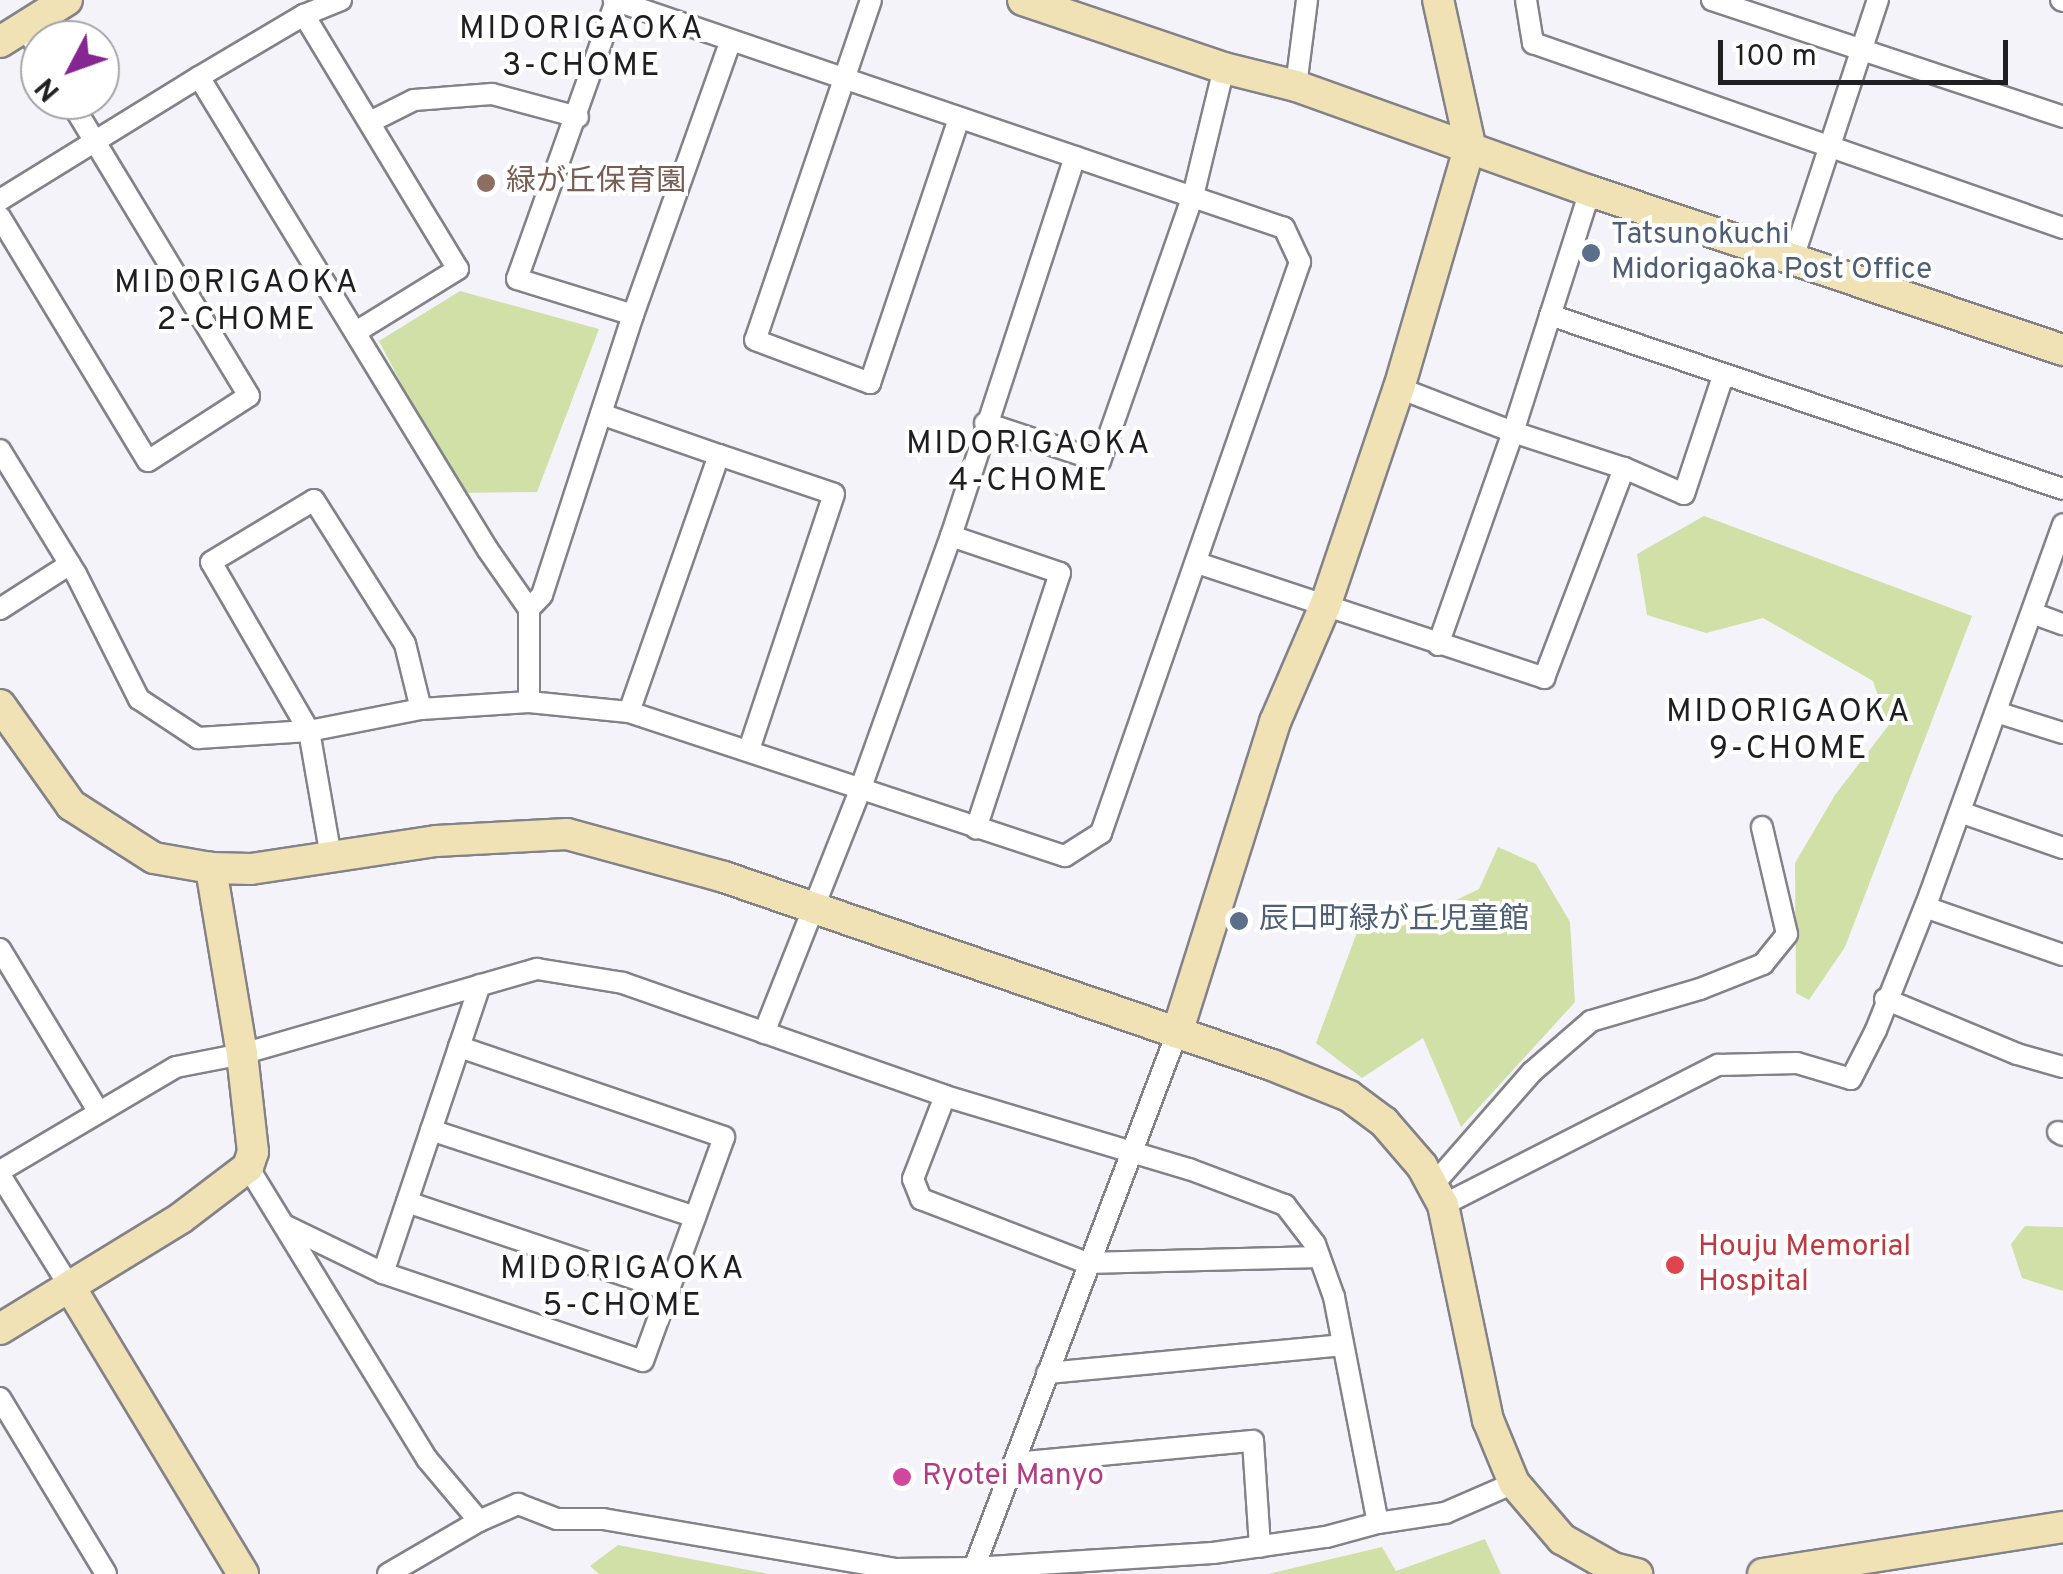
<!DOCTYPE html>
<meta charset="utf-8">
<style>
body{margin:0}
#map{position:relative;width:2063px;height:1574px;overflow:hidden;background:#f4f3fa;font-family:Overpass,"Noto Sans JP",sans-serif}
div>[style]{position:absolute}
.green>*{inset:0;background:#d0e0a7}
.roads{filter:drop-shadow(2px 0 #848289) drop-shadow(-2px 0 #848289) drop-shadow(0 2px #848289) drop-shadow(0 -2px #848289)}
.street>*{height:20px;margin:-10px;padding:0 10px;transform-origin:10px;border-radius:10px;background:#fff}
.secondary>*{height:30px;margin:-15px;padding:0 15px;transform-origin:15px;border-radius:15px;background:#f0e2b4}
.dots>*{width:28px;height:28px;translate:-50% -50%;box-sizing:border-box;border:5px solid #fff;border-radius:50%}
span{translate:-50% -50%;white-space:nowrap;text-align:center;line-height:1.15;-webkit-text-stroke:8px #fff;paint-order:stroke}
.education-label{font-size:30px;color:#785e54}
.left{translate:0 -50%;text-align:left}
.service-label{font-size:30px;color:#4e5e75}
.health-label{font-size:30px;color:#be3a42}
.hotel-label{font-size:30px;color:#b23c85}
.neighbourhood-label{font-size:32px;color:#1f1f21;letter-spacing:2.5px}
.north{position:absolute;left:20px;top:20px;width:100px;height:100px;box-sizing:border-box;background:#fff;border:2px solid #a5a5a6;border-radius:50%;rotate:229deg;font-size:28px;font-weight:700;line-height:40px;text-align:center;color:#1f1f21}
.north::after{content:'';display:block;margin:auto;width:35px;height:45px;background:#862791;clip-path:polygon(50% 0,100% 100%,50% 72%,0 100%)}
.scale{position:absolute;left:1718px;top:40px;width:290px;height:45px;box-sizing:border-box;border:5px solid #1f1f21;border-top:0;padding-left:12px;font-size:30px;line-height:35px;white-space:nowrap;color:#1f1f21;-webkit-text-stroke:8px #fff;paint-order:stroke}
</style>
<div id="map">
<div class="green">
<div style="clip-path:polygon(460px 291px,599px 329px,537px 492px,458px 493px,379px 341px)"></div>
<div style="clip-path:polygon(1704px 516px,1972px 616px,1845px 947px,1809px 1000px,1796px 993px,1795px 863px,1835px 795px,1888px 726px,1873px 681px,1763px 618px,1706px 633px,1647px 615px,1637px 554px)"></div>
<div style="clip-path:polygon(1498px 847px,1536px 864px,1570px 922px,1575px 1002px,1461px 1127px,1423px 1038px,1362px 1078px,1316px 1043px,1360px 924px,1421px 917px,1479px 889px)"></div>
<div style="clip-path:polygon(2025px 1226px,2063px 1227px,2063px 1291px,2022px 1278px,2011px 1244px)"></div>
<div style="clip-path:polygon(1485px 1539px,1501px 1574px,1268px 1574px,1382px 1547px,1396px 1571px)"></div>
<div style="clip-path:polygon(618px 1545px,769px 1574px,599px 1574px,590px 1566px)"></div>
</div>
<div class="roads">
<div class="street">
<div style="left:871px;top:0;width:359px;rotate:108.8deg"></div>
<div style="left:755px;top:340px;width:123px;rotate:20.5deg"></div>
<div style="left:870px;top:383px;width:280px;rotate:-71.4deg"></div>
<div style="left:1526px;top:0;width:44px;rotate:80.8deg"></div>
<div style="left:1533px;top:43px;width:561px;rotate:19.24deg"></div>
<div style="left:1712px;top:0;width:370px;rotate:18.4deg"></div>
<div style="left:2061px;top:0;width:2px;rotate:27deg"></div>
<div style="left:616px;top:1px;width:295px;rotate:109.6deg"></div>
<div style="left:517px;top:279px;width:121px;rotate:17.2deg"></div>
<div style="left:304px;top:15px;width:297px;rotate:58.8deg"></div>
<div style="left:458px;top:269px;width:120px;rotate:148.3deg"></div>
<div style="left:24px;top:26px;width:31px;rotate:58deg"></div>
<div style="left:199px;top:77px;width:554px;rotate:58.58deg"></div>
<div style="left:488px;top:550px;width:72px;rotate:55.2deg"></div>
<div style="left:529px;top:609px;width:93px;rotate:90deg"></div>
<div style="left:1296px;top:86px;width:87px;rotate:-82.7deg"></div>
<div style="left:370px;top:122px;width:49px;rotate:-26.6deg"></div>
<div style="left:414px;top:100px;width:78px;rotate:-4.4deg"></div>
<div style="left:492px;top:94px;width:89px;rotate:15deg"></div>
<div style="left:0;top:200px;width:234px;rotate:-31.7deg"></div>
<div style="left:199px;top:77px;width:122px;rotate:-30.6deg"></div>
<div style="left:304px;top:15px;width:40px;rotate:-22deg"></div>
<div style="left:0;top:217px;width:285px;rotate:58.8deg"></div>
<div style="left:148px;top:461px;width:120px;rotate:-32.8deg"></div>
<div style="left:249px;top:396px;width:346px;rotate:-121.2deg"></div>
<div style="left:1793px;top:258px;width:272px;rotate:-71.8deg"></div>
<div style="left:1550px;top:315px;width:542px;rotate:18.74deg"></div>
<div style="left:1399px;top:388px;width:122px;rotate:21.1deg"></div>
<div style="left:1513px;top:432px;width:253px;rotate:-72.3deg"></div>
<div style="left:601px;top:414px;width:125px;rotate:19.2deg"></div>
<div style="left:719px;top:455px;width:272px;rotate:109.3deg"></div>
<div style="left:985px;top:423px;width:121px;rotate:18.3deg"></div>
<div style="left:1100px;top:461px;width:281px;rotate:-70.7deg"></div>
<div style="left:1193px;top:196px;width:132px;rotate:-76.4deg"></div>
<div style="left:0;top:450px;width:145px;rotate:58.5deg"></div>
<div style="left:76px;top:574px;width:140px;rotate:63.3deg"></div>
<div style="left:139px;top:699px;width:71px;rotate:33.5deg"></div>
<div style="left:198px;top:738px;width:111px;rotate:-3.6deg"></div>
<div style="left:309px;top:731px;width:114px;rotate:-11.1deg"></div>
<div style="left:421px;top:709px;width:108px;rotate:-3.7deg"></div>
<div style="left:529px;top:702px;width:100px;rotate:5.7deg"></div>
<div style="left:629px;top:712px;width:459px;rotate:18.3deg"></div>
<div style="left:1065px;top:856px;width:43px;rotate:-32.6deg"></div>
<div style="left:1101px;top:833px;width:605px;rotate:-70.79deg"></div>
<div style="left:1300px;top:262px;width:38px;rotate:-115deg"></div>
<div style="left:1284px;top:228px;width:708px;rotate:-161.21deg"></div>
<div style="left:719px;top:455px;width:121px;rotate:18.7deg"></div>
<div style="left:834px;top:494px;width:269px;rotate:108.4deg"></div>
<div style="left:951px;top:536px;width:115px;rotate:18.7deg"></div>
<div style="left:1060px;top:573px;width:269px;rotate:108.2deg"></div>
<div style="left:1197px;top:563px;width:366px;rotate:18.3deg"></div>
<div style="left:1544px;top:678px;width:225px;rotate:-69.1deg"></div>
<div style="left:0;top:609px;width:83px;rotate:-32.7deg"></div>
<div style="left:529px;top:609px;width:19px;rotate:-47deg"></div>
<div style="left:542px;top:595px;width:294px;rotate:-72deg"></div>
<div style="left:633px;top:315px;width:289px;rotate:-70.4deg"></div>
<div style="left:2032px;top:613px;width:33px;rotate:20deg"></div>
<div style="left:1438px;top:645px;width:226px;rotate:-70.6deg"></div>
<div style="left:1513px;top:432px;width:117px;rotate:18deg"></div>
<div style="left:1624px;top:468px;width:65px;rotate:23.4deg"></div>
<div style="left:1684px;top:494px;width:124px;rotate:-71.7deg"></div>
<div style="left:1996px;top:712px;width:70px;rotate:17.4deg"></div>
<div style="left:1960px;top:812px;width:109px;rotate:19.3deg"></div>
<div style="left:331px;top:857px;width:128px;rotate:-99.9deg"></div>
<div style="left:309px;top:731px;width:195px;rotate:-120.1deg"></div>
<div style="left:211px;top:562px;width:120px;rotate:-31deg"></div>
<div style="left:314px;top:500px;width:170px;rotate:57.7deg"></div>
<div style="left:405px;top:644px;width:67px;rotate:76.2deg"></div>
<div style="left:1925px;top:907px;width:146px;rotate:19.2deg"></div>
<div style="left:0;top:949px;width:189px;rotate:58.8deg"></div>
<div style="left:1885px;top:999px;width:143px;rotate:22.6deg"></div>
<div style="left:2017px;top:1054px;width:48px;rotate:15.8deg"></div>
<div style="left:764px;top:1033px;width:261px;rotate:-68.4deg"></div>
<div style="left:860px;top:790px;width:270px;rotate:-70.3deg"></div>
<div style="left:951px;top:536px;width:399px;rotate:-71.9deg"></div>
<div style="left:945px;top:1096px;width:89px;rotate:111.1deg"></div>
<div style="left:913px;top:1179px;width:22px;rotate:68deg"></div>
<div style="left:921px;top:1199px;width:178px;rotate:21.1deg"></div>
<div style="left:1087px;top:1263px;width:232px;rotate:-1.5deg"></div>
<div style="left:431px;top:1130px;width:278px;rotate:18.2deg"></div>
<div style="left:2058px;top:1132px;width:6px;rotate:31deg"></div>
<div style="left:248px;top:1167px;width:342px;rotate:58.5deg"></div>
<div style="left:427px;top:1459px;width:81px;rotate:50deg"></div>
<div style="left:0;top:1171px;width:204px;rotate:-30.6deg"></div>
<div style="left:176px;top:1067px;width:67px;rotate:-11.1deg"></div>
<div style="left:242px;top:1054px;width:307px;rotate:-16.1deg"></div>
<div style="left:537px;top:969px;width:87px;rotate:9.2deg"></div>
<div style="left:623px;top:983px;width:341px;rotate:19.3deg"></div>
<div style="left:945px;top:1096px;width:255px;rotate:16.7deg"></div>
<div style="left:1189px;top:1169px;width:103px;rotate:20.6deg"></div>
<div style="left:1285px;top:1205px;width:49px;rotate:52.4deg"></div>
<div style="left:1315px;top:1244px;width:56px;rotate:70.3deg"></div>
<div style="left:1334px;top:1297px;width:230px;rotate:79deg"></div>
<div style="left:0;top:1175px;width:132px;rotate:58deg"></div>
<div style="left:1433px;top:1185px;width:150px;rotate:-48.8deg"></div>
<div style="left:1532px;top:1072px;width:78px;rotate:-40.8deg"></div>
<div style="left:1591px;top:1021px;width:114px;rotate:-16.4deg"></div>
<div style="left:1700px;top:989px;width:68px;rotate:-21.6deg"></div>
<div style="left:1763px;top:964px;width:38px;rotate:-51deg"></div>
<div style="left:1787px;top:934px;width:110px;rotate:-103.2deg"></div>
<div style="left:407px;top:1202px;width:275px;rotate:18.6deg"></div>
<div style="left:1443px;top:1205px;width:309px;rotate:-27deg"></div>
<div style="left:1718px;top:1065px;width:79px;rotate:-1.5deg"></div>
<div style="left:1797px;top:1063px;width:56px;rotate:16.5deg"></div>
<div style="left:1851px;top:1079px;width:55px;rotate:-63deg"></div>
<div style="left:1876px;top:1030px;width:146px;rotate:-68.3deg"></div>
<div style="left:1930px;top:894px;width:393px;rotate:-70.2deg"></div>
<div style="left:284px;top:1225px;width:110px;rotate:25.9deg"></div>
<div style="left:383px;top:1273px;width:274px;rotate:18.7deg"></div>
<div style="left:643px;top:1361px;width:238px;rotate:-70.1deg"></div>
<div style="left:724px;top:1137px;width:280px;rotate:-161.2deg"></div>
<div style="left:383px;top:1273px;width:304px;rotate:-71.4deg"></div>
<div style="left:1047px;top:1373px;width:296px;rotate:-5.4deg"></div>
<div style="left:0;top:1398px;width:205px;rotate:58.9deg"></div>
<div style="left:1014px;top:1463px;width:240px;rotate:-5.3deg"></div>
<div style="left:1253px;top:1441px;width:106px;rotate:86.2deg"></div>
<div style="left:974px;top:1568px;width:572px;rotate:-69.22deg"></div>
<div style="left:388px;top:1574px;width:105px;rotate:-30.2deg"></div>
<div style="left:479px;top:1521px;width:43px;rotate:-23.6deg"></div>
<div style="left:518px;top:1504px;width:42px;rotate:21deg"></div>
<div style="left:557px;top:1519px;width:46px"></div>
<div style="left:603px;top:1519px;width:296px;rotate:9.7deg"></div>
<div style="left:895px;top:1569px;width:79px;rotate:-0.7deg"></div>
<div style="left:974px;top:1568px;width:239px;rotate:-3.6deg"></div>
<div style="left:1213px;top:1553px;width:114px;rotate:-8.1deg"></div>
<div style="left:1326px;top:1537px;width:54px;rotate:-15.1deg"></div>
<div style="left:1378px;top:1523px;width:68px;rotate:-8.5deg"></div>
<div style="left:1445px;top:1513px;width:75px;rotate:-23.5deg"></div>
</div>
<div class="secondary">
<div style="left:1023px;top:0;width:212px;rotate:18.7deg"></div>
<div style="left:1224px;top:68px;width:74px;rotate:14deg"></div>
<div style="left:1296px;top:86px;width:312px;rotate:19.7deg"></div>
<div style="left:1590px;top:191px;width:499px;rotate:18.6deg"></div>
<div style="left:0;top:42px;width:79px;rotate:-32.1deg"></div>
<div style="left:0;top:705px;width:123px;rotate:54.6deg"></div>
<div style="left:71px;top:805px;width:98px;rotate:32.6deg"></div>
<div style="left:154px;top:858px;width:58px;rotate:10deg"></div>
<div style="left:211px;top:868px;width:40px;rotate:1.4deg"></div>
<div style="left:251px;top:869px;width:187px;rotate:-8.6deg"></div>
<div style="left:436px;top:841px;width:131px;rotate:-3.1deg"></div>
<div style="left:567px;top:834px;width:163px;rotate:15.3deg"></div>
<div style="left:724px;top:877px;width:579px;rotate:18.94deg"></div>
<div style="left:1272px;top:1065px;width:83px;rotate:21.9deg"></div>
<div style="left:1349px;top:1096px;width:44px;rotate:36.6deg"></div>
<div style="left:1384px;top:1122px;width:58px;rotate:49.2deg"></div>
<div style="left:1422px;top:1166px;width:44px;rotate:61.7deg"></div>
<div style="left:1443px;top:1205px;width:220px;rotate:78.2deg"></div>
<div style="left:1488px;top:1420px;width:68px;rotate:67.6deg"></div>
<div style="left:1514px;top:1483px;width:74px;rotate:49.4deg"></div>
<div style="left:1562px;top:1539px;width:59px;rotate:29.6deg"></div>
<div style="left:1613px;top:1568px;width:25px;rotate:14deg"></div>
<div style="left:1177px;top:1033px;width:326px;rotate:-72.5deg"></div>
<div style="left:1275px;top:722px;width:126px;rotate:-66.7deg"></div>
<div style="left:1325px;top:606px;width:230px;rotate:-71.3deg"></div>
<div style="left:1399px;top:388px;width:253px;rotate:-73.7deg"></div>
<div style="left:1470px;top:145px;width:148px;rotate:-102.4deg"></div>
<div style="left:70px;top:1287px;width:335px;rotate:58.9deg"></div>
<div style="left:0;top:1329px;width:212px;rotate:-31.5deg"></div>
<div style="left:181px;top:1218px;width:84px;rotate:-37.3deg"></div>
<div style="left:248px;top:1167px;width:16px;rotate:-72deg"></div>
<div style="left:253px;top:1152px;width:99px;rotate:-96.4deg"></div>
<div style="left:242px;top:1054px;width:189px;rotate:-99.5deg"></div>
<div style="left:1763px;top:1574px;width:304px;rotate:-8.9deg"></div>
</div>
</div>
<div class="dots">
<div style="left:486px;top:183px;background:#8d6e63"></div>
<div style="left:1591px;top:253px;background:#5c6f8a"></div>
<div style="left:1239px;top:921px;background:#5c6f8a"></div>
<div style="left:1675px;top:1265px;background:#e0444e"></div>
<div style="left:902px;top:1477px;background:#d1479c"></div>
</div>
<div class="education-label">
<span class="left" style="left:506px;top:183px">緑が丘保育園</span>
</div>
<div class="service-label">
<span class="left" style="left:1611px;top:253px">Tatsunokuchi<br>Midorigaoka Post Office</span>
<span class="left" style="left:1259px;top:921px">辰口町緑が丘児童館</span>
</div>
<div class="health-label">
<span class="left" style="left:1698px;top:1265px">Houju Memorial<br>Hospital</span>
</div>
<div class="hotel-label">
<span class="left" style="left:922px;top:1477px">Ryotei Manyo</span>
</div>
<div class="neighbourhood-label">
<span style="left:582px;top:49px">MIDORIGAOKA<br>3-CHOME</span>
<span style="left:237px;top:303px">MIDORIGAOKA<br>2-CHOME</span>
<span style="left:1029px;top:464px">MIDORIGAOKA<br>4-CHOME</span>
<span style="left:1789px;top:732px">MIDORIGAOKA<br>9-CHOME</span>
<span style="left:623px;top:1289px">MIDORIGAOKA<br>5-CHOME</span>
</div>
<div class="north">N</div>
<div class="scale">100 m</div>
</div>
